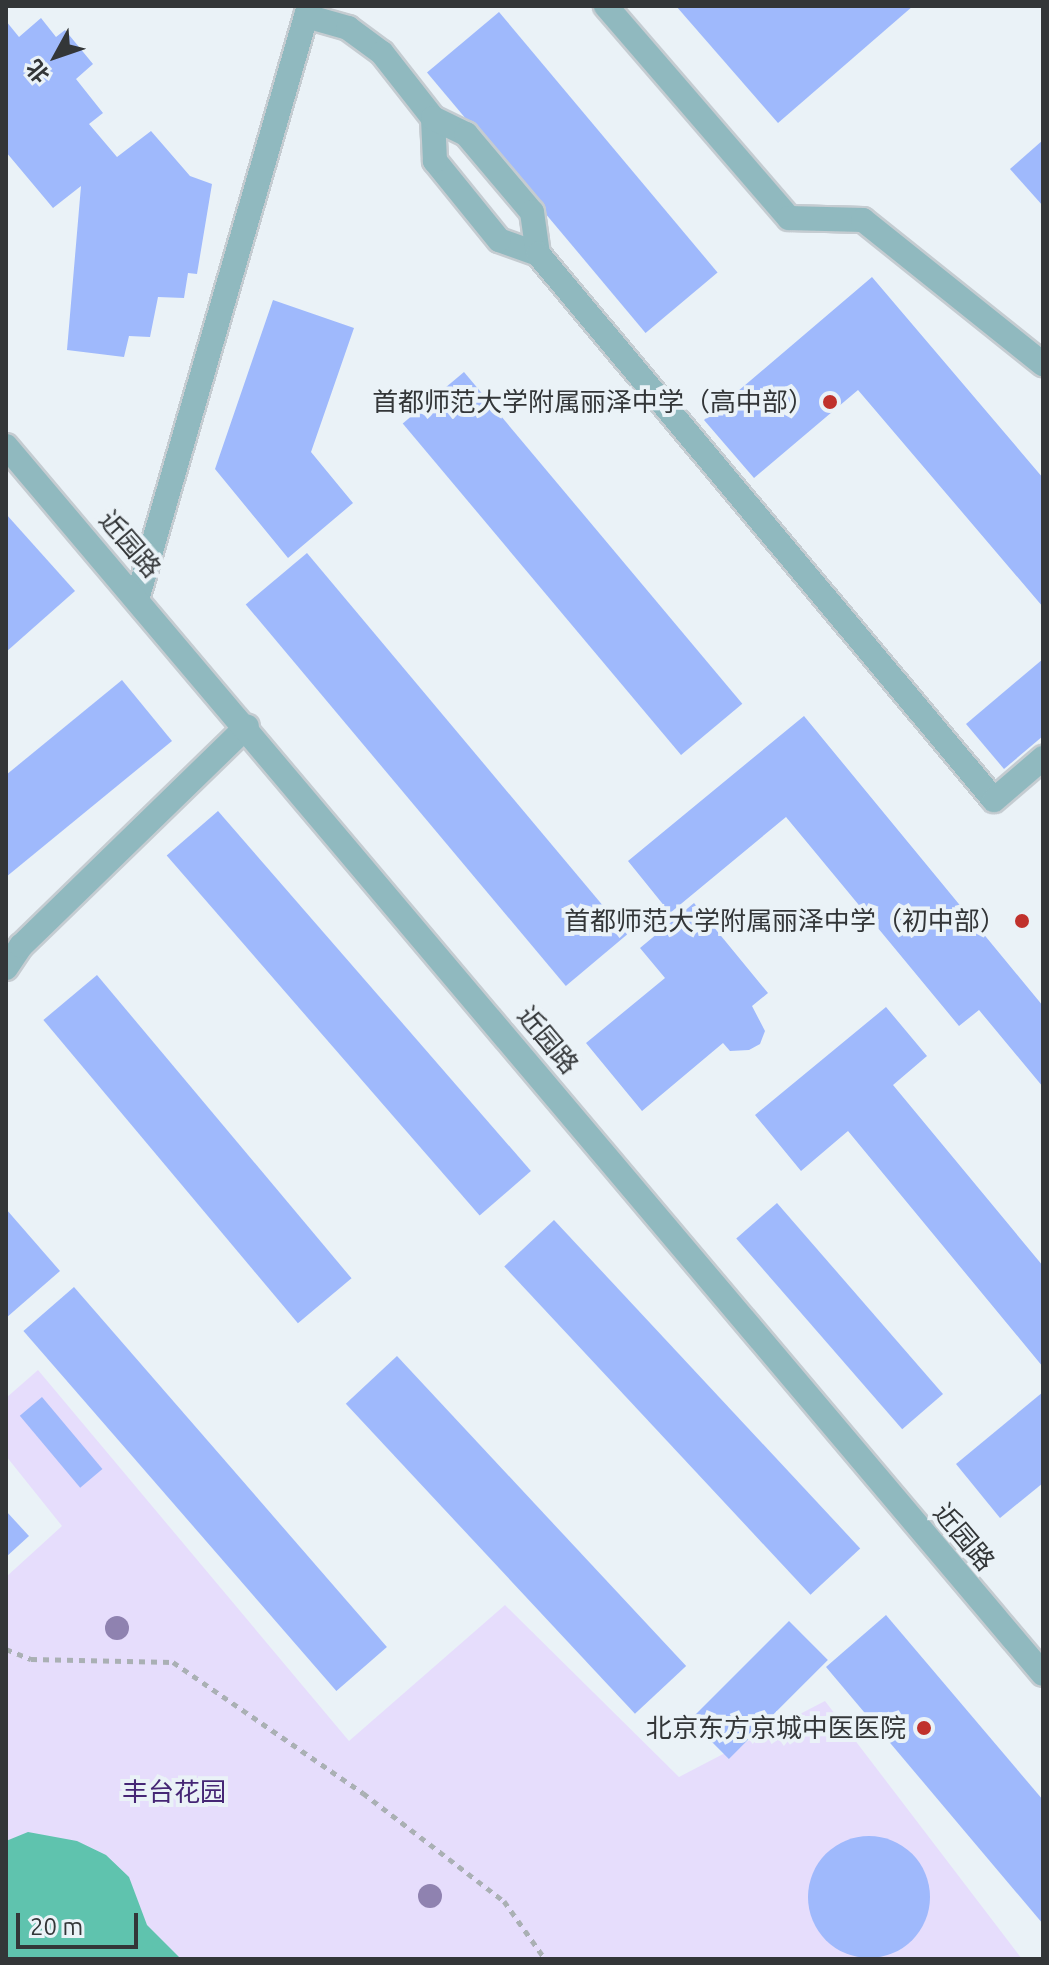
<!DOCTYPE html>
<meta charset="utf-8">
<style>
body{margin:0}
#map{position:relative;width:1049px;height:1965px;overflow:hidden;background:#eaf2f7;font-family:Ubuntu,"Noto Sans SC",sans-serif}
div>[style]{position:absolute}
.green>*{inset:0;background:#e6ddfc}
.water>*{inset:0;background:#5fc3ae}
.building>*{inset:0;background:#9fb9fc;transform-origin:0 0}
.round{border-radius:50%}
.path>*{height:5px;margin-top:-2.5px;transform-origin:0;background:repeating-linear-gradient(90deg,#aab0b4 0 6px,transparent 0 12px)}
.roads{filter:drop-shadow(2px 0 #c5ccd1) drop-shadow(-2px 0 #c5ccd1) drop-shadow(0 2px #c5ccd1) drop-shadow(0 -2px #c5ccd1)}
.minor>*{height:24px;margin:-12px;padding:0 12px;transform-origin:12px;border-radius:12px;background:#90b9bf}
.tertiary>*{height:24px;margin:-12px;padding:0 12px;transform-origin:12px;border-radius:12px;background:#90b9bf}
.trees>*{width:24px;height:24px;margin:-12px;border-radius:50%;background:#8f82b0}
.dots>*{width:22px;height:22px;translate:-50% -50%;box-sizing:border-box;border:4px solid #eaf2f7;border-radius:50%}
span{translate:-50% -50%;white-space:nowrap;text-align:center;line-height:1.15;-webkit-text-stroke:8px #eaf2f7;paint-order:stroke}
.poi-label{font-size:26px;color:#333638}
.right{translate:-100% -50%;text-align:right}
.street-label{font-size:26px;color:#333638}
.park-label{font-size:26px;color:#452675}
.frame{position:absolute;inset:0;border:8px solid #333638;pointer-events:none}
.north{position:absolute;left:16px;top:16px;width:80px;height:80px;-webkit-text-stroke:6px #eaf2f7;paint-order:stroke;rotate:230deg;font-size:22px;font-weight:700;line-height:32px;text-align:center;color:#333638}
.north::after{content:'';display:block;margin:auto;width:28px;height:36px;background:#333638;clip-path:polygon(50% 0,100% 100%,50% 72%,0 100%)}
.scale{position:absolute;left:16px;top:1913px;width:122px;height:36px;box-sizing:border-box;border:4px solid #333638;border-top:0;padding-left:10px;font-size:24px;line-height:28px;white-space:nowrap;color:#333638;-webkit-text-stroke:6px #eaf2f7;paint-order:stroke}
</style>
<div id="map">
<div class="green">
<div style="clip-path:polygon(38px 1370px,349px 1741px,505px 1605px,679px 1777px,825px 1701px,1022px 1959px,6px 1959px,6px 1577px,62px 1526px,6px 1456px,6px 1398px)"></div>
</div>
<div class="water">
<div style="clip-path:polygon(28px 1832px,77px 1841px,106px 1855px,129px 1877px,147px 1925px,181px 1959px,6px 1959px,6px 1841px)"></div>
</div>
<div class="building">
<div style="clip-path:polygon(676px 6px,913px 6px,778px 123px)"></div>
<div style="left:499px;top:12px;width:340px;height:94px;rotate:50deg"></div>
<div style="clip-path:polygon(41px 18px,56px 37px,65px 30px,93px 64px,76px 79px,103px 113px,89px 124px,117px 157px,151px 131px,190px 176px,212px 184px,197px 274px,188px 273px,184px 298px,158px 297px,150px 337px,129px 336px,124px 357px,67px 350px,81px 186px,53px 208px,6px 152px,6px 21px,19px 37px)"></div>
<div style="clip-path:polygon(1043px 140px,1043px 206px,1010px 169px)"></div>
<div style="clip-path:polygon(872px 277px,1043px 478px,1043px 607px,858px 390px,754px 478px,704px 420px)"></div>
<div style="clip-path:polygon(273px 300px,354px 328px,311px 452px,353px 503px,288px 558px,215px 469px)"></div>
<div style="left:464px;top:372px;width:433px;height:80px;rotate:50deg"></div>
<div style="clip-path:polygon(6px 514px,75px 591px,6px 652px)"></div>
<div style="left:307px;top:553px;width:498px;height:80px;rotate:50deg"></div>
<div style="clip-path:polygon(1043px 659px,1043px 736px,1004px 769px,966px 724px)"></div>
<div style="clip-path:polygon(122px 680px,172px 741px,6px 877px,6px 775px)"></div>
<div style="clip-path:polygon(804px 716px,1043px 1006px,1043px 1087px,979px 1010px,959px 1026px,786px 817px,670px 913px,628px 861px)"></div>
<div style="left:218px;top:811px;width:477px;height:68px;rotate:49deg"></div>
<div style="clip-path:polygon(694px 903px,768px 993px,752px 1006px,765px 1031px,760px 1044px,749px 1050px,730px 1051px,723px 1043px,642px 1111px,586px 1043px,665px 978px,640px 948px)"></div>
<div style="left:97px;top:975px;width:396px;height:70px;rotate:50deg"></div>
<div style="clip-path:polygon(886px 1007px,927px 1056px,893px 1085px,1043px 1266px,1043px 1367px,848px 1131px,801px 1171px,755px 1115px)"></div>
<div style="left:777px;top:1203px;width:253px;height:54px;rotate:49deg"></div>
<div style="clip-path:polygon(6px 1209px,60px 1271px,6px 1318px)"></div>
<div style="left:554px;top:1220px;width:449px;height:68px;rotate:47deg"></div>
<div style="left:74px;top:1287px;width:477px;height:67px;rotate:49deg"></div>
<div style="left:397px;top:1356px;width:424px;height:70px;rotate:47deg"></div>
<div style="clip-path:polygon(1043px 1392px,1043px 1483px,1000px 1518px,956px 1464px)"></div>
<div style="left:42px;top:1397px;width:94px;height:29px;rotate:50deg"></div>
<div style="clip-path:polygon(6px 1511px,29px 1536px,6px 1557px)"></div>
<div style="clip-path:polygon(886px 1615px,1043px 1800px,1043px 1924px,826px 1667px)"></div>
<div style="left:789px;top:1621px;width:55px;height:140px;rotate:45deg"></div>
<div class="round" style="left:808px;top:1836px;width:122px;height:122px"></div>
</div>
<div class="path">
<div style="left:6px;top:1649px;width:27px;rotate:22deg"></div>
<div style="left:31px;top:1659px;width:142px;rotate:1.2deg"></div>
<div style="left:173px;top:1662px;width:231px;rotate:34.6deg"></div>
<div style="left:363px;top:1793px;width:178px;rotate:37.5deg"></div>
<div style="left:504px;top:1901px;width:71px;rotate:54.7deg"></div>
</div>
<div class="roads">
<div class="minor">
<div style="left:606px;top:6px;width:280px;rotate:49.2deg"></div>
<div style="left:789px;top:218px;width:74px;rotate:1.5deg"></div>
<div style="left:863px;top:220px;width:231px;rotate:38.7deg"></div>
<div style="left:306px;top:16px;width:44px;rotate:15.9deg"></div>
<div style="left:348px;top:28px;width:42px;rotate:36.3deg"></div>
<div style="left:382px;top:53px;width:83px;rotate:51.9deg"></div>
<div style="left:538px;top:254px;width:41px;rotate:-160.3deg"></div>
<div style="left:499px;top:240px;width:102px;rotate:-129deg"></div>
<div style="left:435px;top:161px;width:43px;rotate:-92.7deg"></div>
<div style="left:433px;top:118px;width:37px;rotate:26deg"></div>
<div style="left:466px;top:134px;width:102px;rotate:49.8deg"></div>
<div style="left:532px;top:212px;width:42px;rotate:81.9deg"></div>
<div style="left:538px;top:254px;width:711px;rotate:50.13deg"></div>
<div style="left:994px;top:800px;width:65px;rotate:-40.6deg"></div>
<div style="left:138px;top:596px;width:614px;rotate:-73.84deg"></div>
<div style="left:6px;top:968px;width:27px;rotate:-56deg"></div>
<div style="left:21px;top:946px;width:315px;rotate:-44.2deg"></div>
</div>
<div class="tertiary">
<div style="left:6px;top:446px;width:1607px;rotate:49.82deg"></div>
</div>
</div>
<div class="trees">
<div style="left:117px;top:1628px"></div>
<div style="left:430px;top:1896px"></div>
</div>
<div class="dots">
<div style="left:830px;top:402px;background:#c0312c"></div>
<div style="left:1022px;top:921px;background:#c0312c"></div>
<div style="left:924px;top:1728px;background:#c0312c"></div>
</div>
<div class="poi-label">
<span class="right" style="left:814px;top:402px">首都师范大学附属丽泽中学（高中部）</span>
<span class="right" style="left:1006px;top:921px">首都师范大学附属丽泽中学（初中部）</span>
<span class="right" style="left:906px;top:1728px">北京东方京城中医医院</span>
</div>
<div class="street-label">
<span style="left:130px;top:544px;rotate:49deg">近园路</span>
<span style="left:548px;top:1040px;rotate:50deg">近园路</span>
<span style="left:964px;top:1537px;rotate:50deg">近园路</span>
</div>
<div class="park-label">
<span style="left:174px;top:1792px">丰台花园</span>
</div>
<div class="frame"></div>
<div class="north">北</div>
<div class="scale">20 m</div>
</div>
